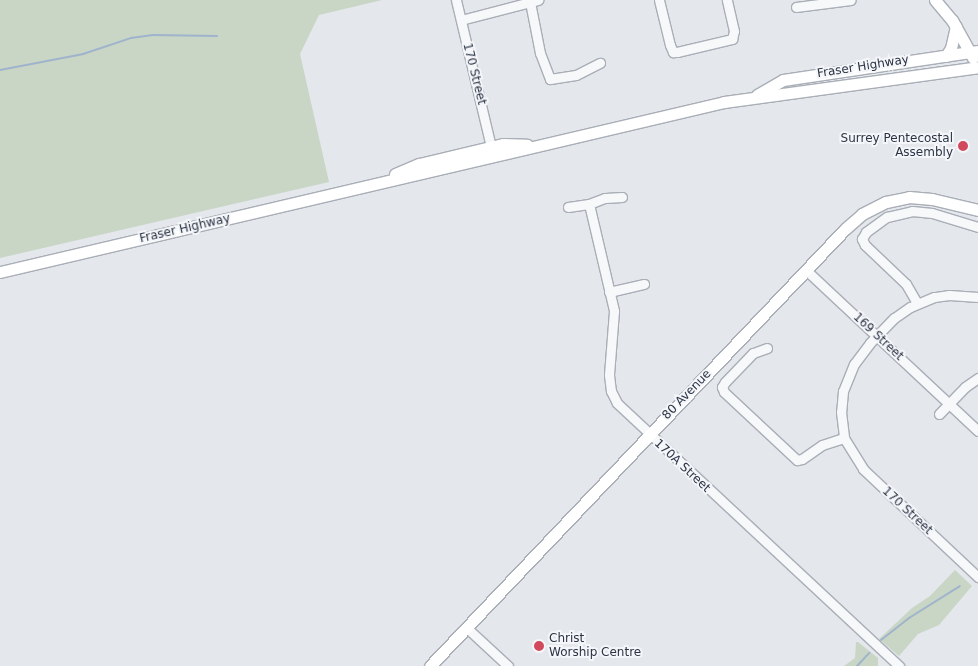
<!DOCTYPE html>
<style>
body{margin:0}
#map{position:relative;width:978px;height:666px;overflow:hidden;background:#e4e7ec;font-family:"DejaVu Sans",sans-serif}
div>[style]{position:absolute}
.green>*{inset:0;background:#c9d6c5}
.stream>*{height:2px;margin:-1px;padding:0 1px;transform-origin:1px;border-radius:1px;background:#9fb4cc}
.roads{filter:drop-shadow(1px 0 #a9aeb7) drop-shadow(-1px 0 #a9aeb7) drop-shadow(0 1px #a9aeb7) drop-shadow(0 -1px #a9aeb7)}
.minor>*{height:9px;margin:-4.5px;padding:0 4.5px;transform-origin:4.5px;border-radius:4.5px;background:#f7f8fa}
.major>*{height:11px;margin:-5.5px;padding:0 5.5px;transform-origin:5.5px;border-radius:5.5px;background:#fff}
.dots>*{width:14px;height:14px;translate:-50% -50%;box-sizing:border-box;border:2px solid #f4f6f9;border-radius:50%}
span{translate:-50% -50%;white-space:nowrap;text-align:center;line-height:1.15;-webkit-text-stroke:4px #f4f6f9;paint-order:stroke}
.street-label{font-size:12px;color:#2b3445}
.poi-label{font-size:12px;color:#2b3445}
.right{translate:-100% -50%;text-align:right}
.left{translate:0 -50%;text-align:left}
</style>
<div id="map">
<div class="green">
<div style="clip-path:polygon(0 0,382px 0,319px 15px,300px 54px,329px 182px,0 258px)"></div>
<div style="clip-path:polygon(955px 570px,972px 586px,939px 625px,918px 634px,899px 656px,879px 639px,912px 608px,930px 596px)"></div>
<div style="clip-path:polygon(856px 642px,858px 642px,878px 658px,878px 666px,844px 666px,855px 658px)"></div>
</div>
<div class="stream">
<div style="left:0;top:70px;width:85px;rotate:-10.9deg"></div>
<div style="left:83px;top:54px;width:51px;rotate:-18.4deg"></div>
<div style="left:131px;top:38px;width:22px;rotate:-8deg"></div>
<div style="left:153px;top:35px;width:64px;rotate:0.9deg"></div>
<div style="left:881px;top:640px;width:36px;rotate:-38deg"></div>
<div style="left:909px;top:618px;width:60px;rotate:-32.1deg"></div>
<div style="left:857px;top:666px;width:18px;rotate:-47deg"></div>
</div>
<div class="roads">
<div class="minor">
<div style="left:456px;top:0;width:151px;rotate:76.6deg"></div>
<div style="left:659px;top:0;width:46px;rotate:76.3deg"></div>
<div style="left:670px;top:45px;width:8px;rotate:67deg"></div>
<div style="left:673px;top:52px;width:4px"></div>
<div style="left:677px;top:52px;width:57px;rotate:-13.3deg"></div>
<div style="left:732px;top:39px;width:8px;rotate:-76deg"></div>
<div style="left:734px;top:31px;width:32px;rotate:-103deg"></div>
<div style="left:530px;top:2px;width:52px;rotate:78.9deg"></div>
<div style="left:540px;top:53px;width:28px;rotate:69deg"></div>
<div style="left:550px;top:79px;width:26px;rotate:-9deg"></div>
<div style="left:576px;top:75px;width:27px;rotate:-27deg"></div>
<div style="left:796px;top:7px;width:55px;rotate:-7.3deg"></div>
<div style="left:461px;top:20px;width:80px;rotate:-14.6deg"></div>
<div style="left:589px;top:204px;width:110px;rotate:76.8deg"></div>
<div style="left:614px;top:311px;width:64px;rotate:94.5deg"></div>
<div style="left:609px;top:375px;width:16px;rotate:83deg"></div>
<div style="left:611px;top:391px;width:13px;rotate:63deg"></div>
<div style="left:617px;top:403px;width:386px;rotate:43deg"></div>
<div style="left:568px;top:207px;width:21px;rotate:-8deg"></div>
<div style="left:589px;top:204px;width:17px;rotate:-21deg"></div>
<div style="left:605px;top:198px;width:17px;rotate:-3deg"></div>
<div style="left:807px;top:271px;width:234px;rotate:43.1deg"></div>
<div style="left:609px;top:292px;width:36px;rotate:-13deg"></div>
<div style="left:978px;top:297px;width:29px;rotate:-176deg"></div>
<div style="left:949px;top:295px;width:15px;rotate:172deg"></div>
<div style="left:934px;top:297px;width:26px;rotate:157deg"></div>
<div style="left:910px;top:307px;width:19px;rotate:145deg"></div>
<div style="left:894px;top:318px;width:35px;rotate:134deg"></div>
<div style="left:870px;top:343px;width:26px;rotate:127deg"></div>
<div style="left:854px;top:364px;width:29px;rotate:112deg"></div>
<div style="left:843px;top:391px;width:21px;rotate:95deg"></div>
<div style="left:841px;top:412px;width:26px;rotate:83deg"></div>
<div style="left:844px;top:438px;width:36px;rotate:58deg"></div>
<div style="left:863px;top:469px;width:158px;rotate:43.2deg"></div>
<div style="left:917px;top:303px;width:22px;rotate:-120deg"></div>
<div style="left:906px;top:284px;width:57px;rotate:-136.4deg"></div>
<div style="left:865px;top:245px;width:7px;rotate:-117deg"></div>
<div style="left:862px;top:239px;width:8px;rotate:-60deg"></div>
<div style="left:866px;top:232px;width:26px;rotate:-36deg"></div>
<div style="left:887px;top:217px;width:26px;rotate:-13deg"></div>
<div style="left:912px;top:211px;width:20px;rotate:6deg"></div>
<div style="left:932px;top:213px;width:48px;rotate:16.9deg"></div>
<div style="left:767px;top:348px;width:15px;rotate:160deg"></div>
<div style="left:753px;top:353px;width:40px;rotate:134deg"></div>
<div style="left:725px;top:382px;width:6px;rotate:121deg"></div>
<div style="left:722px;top:387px;width:5px;rotate:68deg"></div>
<div style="left:724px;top:392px;width:100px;rotate:43deg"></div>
<div style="left:797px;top:460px;width:5px;rotate:-11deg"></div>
<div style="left:802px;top:459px;width:24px;rotate:-35deg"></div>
<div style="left:822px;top:445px;width:23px;rotate:-18deg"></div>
<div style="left:939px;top:414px;width:37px;rotate:-46deg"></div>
<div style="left:965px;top:387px;width:16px;rotate:-35deg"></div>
<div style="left:467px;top:628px;width:56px;rotate:42.8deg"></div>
</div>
<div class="major">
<div style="left:935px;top:0;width:26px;rotate:50deg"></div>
<div style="left:952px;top:20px;width:43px;rotate:61.1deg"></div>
<div style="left:946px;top:56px;width:9px;rotate:-58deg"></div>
<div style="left:951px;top:48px;width:22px;rotate:-77deg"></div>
<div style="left:757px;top:95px;width:30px;rotate:-30deg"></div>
<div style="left:783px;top:80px;width:197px;rotate:-8.5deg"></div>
<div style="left:395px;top:174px;width:26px;rotate:-23deg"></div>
<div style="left:419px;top:164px;width:86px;rotate:-13.4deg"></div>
<div style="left:503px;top:144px;width:24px;rotate:2deg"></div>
<div style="left:0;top:272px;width:744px;rotate:-13.21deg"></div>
<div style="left:724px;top:102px;width:256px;rotate:-7.8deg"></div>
<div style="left:430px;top:666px;width:603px;rotate:-46.48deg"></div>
<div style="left:845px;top:229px;width:23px;rotate:-41deg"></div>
<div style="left:862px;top:214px;width:27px;rotate:-27deg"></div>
<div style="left:886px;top:202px;width:24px;rotate:-12deg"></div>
<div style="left:909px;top:197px;width:23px;rotate:5deg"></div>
<div style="left:932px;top:199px;width:47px;rotate:13.4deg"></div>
</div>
</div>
<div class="dots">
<div style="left:963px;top:146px;background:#d1495b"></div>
<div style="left:539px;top:646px;background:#d1495b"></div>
</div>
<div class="street-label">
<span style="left:863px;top:67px;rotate:-9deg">Fraser Highway</span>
<span style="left:474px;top:74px;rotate:76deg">170 Street</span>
<span style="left:185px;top:229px;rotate:-13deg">Fraser Highway</span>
<span style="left:878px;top:337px;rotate:43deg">169 Street</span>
<span style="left:687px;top:395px;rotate:-46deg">80 Avenue</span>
<span style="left:682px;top:466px;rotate:43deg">170A Street</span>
<span style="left:907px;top:511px;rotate:43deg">170 Street</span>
</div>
<div class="poi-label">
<span class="right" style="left:953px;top:146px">Surrey Pentecostal<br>Assembly</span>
<span class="left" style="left:549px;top:646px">Christ<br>Worship Centre</span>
</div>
</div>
